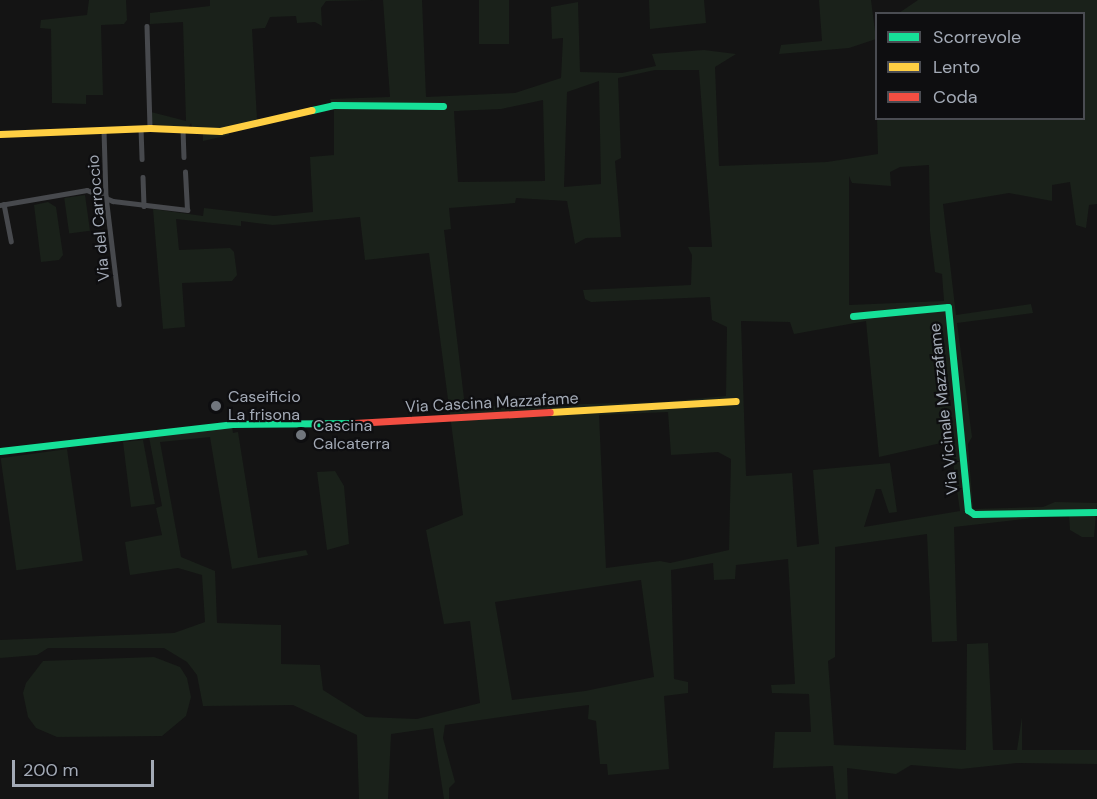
<!DOCTYPE html>
<style>
body{margin:0}
#map{position:relative;width:1097px;height:799px;overflow:hidden;background:#141414;font-family:"DM Sans",sans-serif}
div>[style]{position:absolute}
.green>*{inset:0;background:#1a211a;transform-origin:0 0}
.street>*{height:4.5px;margin:-2.25px;padding:0 2.25px;transform-origin:2.25px;border-radius:2.25px;background:#47494d}
.fast>*{height:7px;margin:-3.5px;padding:0 3.5px;transform-origin:3.5px;border-radius:3.5px;background:#16e098}
.slow>*{height:7px;margin:-3.5px;padding:0 3.5px;transform-origin:3.5px;border-radius:3.5px;background:#ffcf43}
.jam>*{height:7px;margin:-3.5px;padding:0 3.5px;transform-origin:3.5px;border-radius:3.5px;background:#f24e42}
.dots>*{width:16px;height:16px;translate:-50% -50%;box-sizing:border-box;border:3px solid #0e0e10;border-radius:50%}
span{translate:-50% -50%;white-space:nowrap;text-align:center;line-height:1.15;-webkit-text-stroke:4.5px #0e0e10;paint-order:stroke}
.street-label{font-size:16px;color:#a3aab6}
.poi-label{font-size:16px;color:#a3aab6}
.left{translate:0 -50%;text-align:left}
.legend{position:absolute;left:875px;top:12px;width:210px;height:108px;box-sizing:border-box;background:#0e0e10;border:2px solid #4a4c52;margin:0;padding:8px 10px;list-style:none;font-size:18px;color:#a3aab6}
.legend li{display:flex;align-items:center;gap:12px;height:30px}
.legend b{width:30px;border:2px solid #4a4c52}
.scale{position:absolute;left:12px;top:760px;width:142px;height:27px;box-sizing:border-box;border:3px solid #a3aab6;border-top:0;padding-left:8px;font-size:18px;line-height:21px;white-space:nowrap;color:#a3aab6;-webkit-text-stroke:4px #0e0e10;paint-order:stroke}
</style>
<div id="map">
<div class="green">
<div style="clip-path:polygon(89px 0,126px 0,127px 20px,124px 24px,101px 25px,103px 95px,86px 95px,86px 104px,52px 103px,51px 29px,40px 28px,41px 20px,87px 15px)"></div>
<div style="clip-path:polygon(210px 0,374px 0,326px 1px,321px 8px,322px 26px,315px 22px,297px 23px,296px 16px,270px 17px,265px 28px,252px 29px,257px 120px,229px 127px,229px 135px,203px 141px,203px 128px,192px 127px,191px 123px,188px 128px,151px 124px,151px 112px,186px 121px,183px 22px,150px 24px,150px 13px,210px 6px)"></div>
<div style="clip-path:polygon(evenodd,383px 0,422px 0,426px 97px,515px 93px,561px 78px,563px 38px,552px 39px,551px 7px,578px 2px,580px 72px,622px 73px,656px 66px,652px 54px,704px 50px,736px 54px,715px 67px,719px 166px,827px 162px,878px 154px,877px 119px,1084px 118px,1084px 14px,899px 13px,918px 0,1097px 0,1097px 204px,1089px 205px,1086px 228px,1076px 225px,1070px 182px,1052px 185px,1052px 201px,1009px 193px,943px 204px,956px 315px,1031px 304px,1033px 313px,957px 323px,972px 437px,968px 444px,973px 509px,1043px 507px,1055px 502px,1097px 503px,1094px 537px,1082px 537px,1070px 530px,1069px 514px,954px 527px,957px 641px,932px 642px,927px 534px,835px 547px,835px 657px,828px 661px,834px 745px,966px 750px,967px 644px,988px 643px,993px 750px,1017px 750px,1022px 717px,1022px 750px,1097px 750px,1097px 764px,1017px 763px,961px 769px,911px 765px,896px 774px,847px 768px,848px 799px,836px 799px,833px 766px,773px 768px,775px 732px,811px 732px,809px 694px,772px 693px,771px 685px,795px 684px,788px 559px,736px 565px,735px 579px,714px 580px,713px 563px,671px 570px,674px 679px,688px 682px,688px 693px,664px 696px,669px 769px,608px 775px,607px 764px,600px 764px,596px 721px,588px 719px,589px 705px,564px 708px,445px 725px,443px 738px,455px 782px,449px 788px,449px 799px,444px 799px,433px 728px,391px 734px,388px 799px,359px 799px,357px 735px,293px 705px,203px 706px,197px 675px,187px 662px,164px 648px,48px 648px,37px 655px,0 658px,0 640px,174px 633px,205px 622px,202px 575px,178px 568px,130px 575px,125px 542px,162px 535px,156px 508px,162px 506px,149px 437px,232px 427px,233px 433px,238px 432px,258px 558px,306px 550px,308px 555px,232px 569px,210px 437px,160px 442px,181px 557px,215px 571px,217px 623px,281px 625px,281px 664px,320px 665px,323px 690px,366px 717px,417px 719px,480px 703px,470px 621px,444px 624px,426px 530px,463px 515px,429px 253px,365px 260px,360px 217px,273px 225px,241px 221px,241px 226px,176px 219px,179px 250px,230px 248px,234px 252px,237px 275px,232px 281px,182px 283px,185px 327px,163px 329px,153px 209px,203px 216px,204px 208px,274px 216px,313px 212px,310px 157px,334px 155px,334px 108px,330px 99px,390px 97px,383px 0,655px 70px,699px 70px,712px 247px,688px 247px,692px 255px,691px 285px,583px 290px,585px 299px,591px 302px,710px 297px,712px 320px,727px 327px,726px 396px,663px 402px,465px 407px,444px 230px,451px 229px,449px 208px,515px 203px,516px 198px,567px 201px,575px 244px,586px 238px,621px 237px,615px 161px,621px 158px,618px 78px,655px 70px,383px 0,599px 81px,601px 184px,564px 187px,567px 92px,599px 81px,383px 0,543px 100px,545px 181px,458px 182px,454px 111px,501px 109px,543px 100px,383px 0,929px 165px,930px 231px,935px 272px,942px 274px,944px 301px,849px 305px,849px 176px,852px 183px,891px 186px,890px 172px,900px 167px,929px 165px,383px 0,741px 321px,790px 322px,794px 334px,866px 321px,879px 457px,950px 441px,960px 511px,864px 527px,876px 489px,881px 489px,889px 513px,897px 512px,890px 463px,813px 470px,819px 544px,797px 547px,792px 473px,746px 476px,741px 321px,383px 0,668px 412px,671px 455px,718px 452px,731px 459px,729px 550px,670px 563px,660px 561px,606px 568px,599px 415px,668px 412px,383px 0,641px 580px,654px 677px,585px 691px,512px 700px,495px 602px,641px 580px)"></div>
<div style="left:479px;top:0;width:30px;height:44px"></div>
<div style="clip-path:polygon(649px 0,704px 0,706px 23px,650px 29px)"></div>
<div style="clip-path:polygon(819px 0,871px 0,876px 39px,849px 48px,779px 54px,781px 45px,822px 41px)"></div>
<div style="left:85px;top:195px;width:36px;height:21px;rotate:82deg"></div>
<div style="clip-path:polygon(48px 202px,56px 207px,63px 255px,59px 260px,41px 262px,34px 205px)"></div>
<div style="clip-path:polygon(143px 440px,155px 504px,131px 507px,123px 442px)"></div>
<div style="left:67px;top:449px;width:113px;height:67px;rotate:82deg"></div>
<div style="clip-path:polygon(335px 471px,344px 486px,349px 544px,327px 550px,317px 472px)"></div>
<div style="clip-path:polygon(154px 657px,180px 667px,187px 678px,191px 697px,186px 716px,162px 736px,57px 737px,36px 728px,28px 717px,23px 693px,26px 683px,43px 661px)"></div>
</div>
<div class="street">
<div style="left:147px;top:26px;width:102px;rotate:88.3deg"></div>
<div style="left:141px;top:128px;width:31px;rotate:88deg"></div>
<div style="left:183px;top:129px;width:28px;rotate:88deg"></div>
<div style="left:104px;top:130px;width:66px;rotate:88.3deg"></div>
<div style="left:106px;top:196px;width:109px;rotate:83.1deg"></div>
<div style="left:143px;top:177px;width:29px;rotate:88deg"></div>
<div style="left:4px;top:204px;width:38px;rotate:79deg"></div>
<div style="left:0;top:205px;width:88px;rotate:-9.8deg"></div>
<div style="left:87px;top:190px;width:28px;rotate:23deg"></div>
<div style="left:113px;top:201px;width:75px;rotate:6.9deg"></div>
<div style="left:187px;top:210px;width:38px;rotate:-93deg"></div>
</div>
<div class="fast">
<div style="left:312px;top:110px;width:22px;rotate:-13deg"></div>
<div style="left:333px;top:105px;width:110px;rotate:0.5deg"></div>
<div style="left:853px;top:316px;width:95px;rotate:-5.4deg"></div>
<div style="left:948px;top:307px;width:204px;rotate:84.4deg"></div>
<div style="left:968px;top:510px;width:7px;rotate:34deg"></div>
<div style="left:974px;top:514px;width:123px;rotate:-0.9deg"></div>
<div style="left:0;top:451px;width:234px;rotate:-6.6deg"></div>
<div style="left:232px;top:424px;width:122px;rotate:-0.5deg"></div>
</div>
<div class="slow">
<div style="left:0;top:134px;width:150px;rotate:-2.3deg"></div>
<div style="left:150px;top:128px;width:70px;rotate:2.5deg"></div>
<div style="left:220px;top:131px;width:94px;rotate:-12.9deg"></div>
<div style="left:550px;top:412px;width:186px;rotate:-3.4deg"></div>
</div>
<div class="jam">
<div style="left:354px;top:423px;width:196px;rotate:-3.2deg"></div>
</div>
<div class="dots">
<div style="left:216px;top:406px;background:#71767d"></div>
<div style="left:301px;top:435px;background:#71767d"></div>
</div>
<div class="street-label">
<span style="left:99px;top:218px;rotate:-95deg">Via del Carroccio</span>
<span style="left:492px;top:403px;rotate:-3deg">Via Cascina Mazzafame</span>
<span style="left:944px;top:409px;rotate:-96deg">Via Vicinale Mazzafame</span>
</div>
<div class="poi-label">
<span class="left" style="left:228px;top:406px">Caseificio<br>La frisona</span>
<span class="left" style="left:313px;top:435px">Cascina<br>Calcaterra</span>
</div>
<ul class="legend">
<li><b style="height:8px;background:#16e098"></b>Scorrevole</li>
<li><b style="height:8px;background:#ffcf43"></b>Lento</li>
<li><b style="height:8px;background:#f24e42"></b>Coda</li>
</ul>
<div class="scale">200 m</div>
</div>
